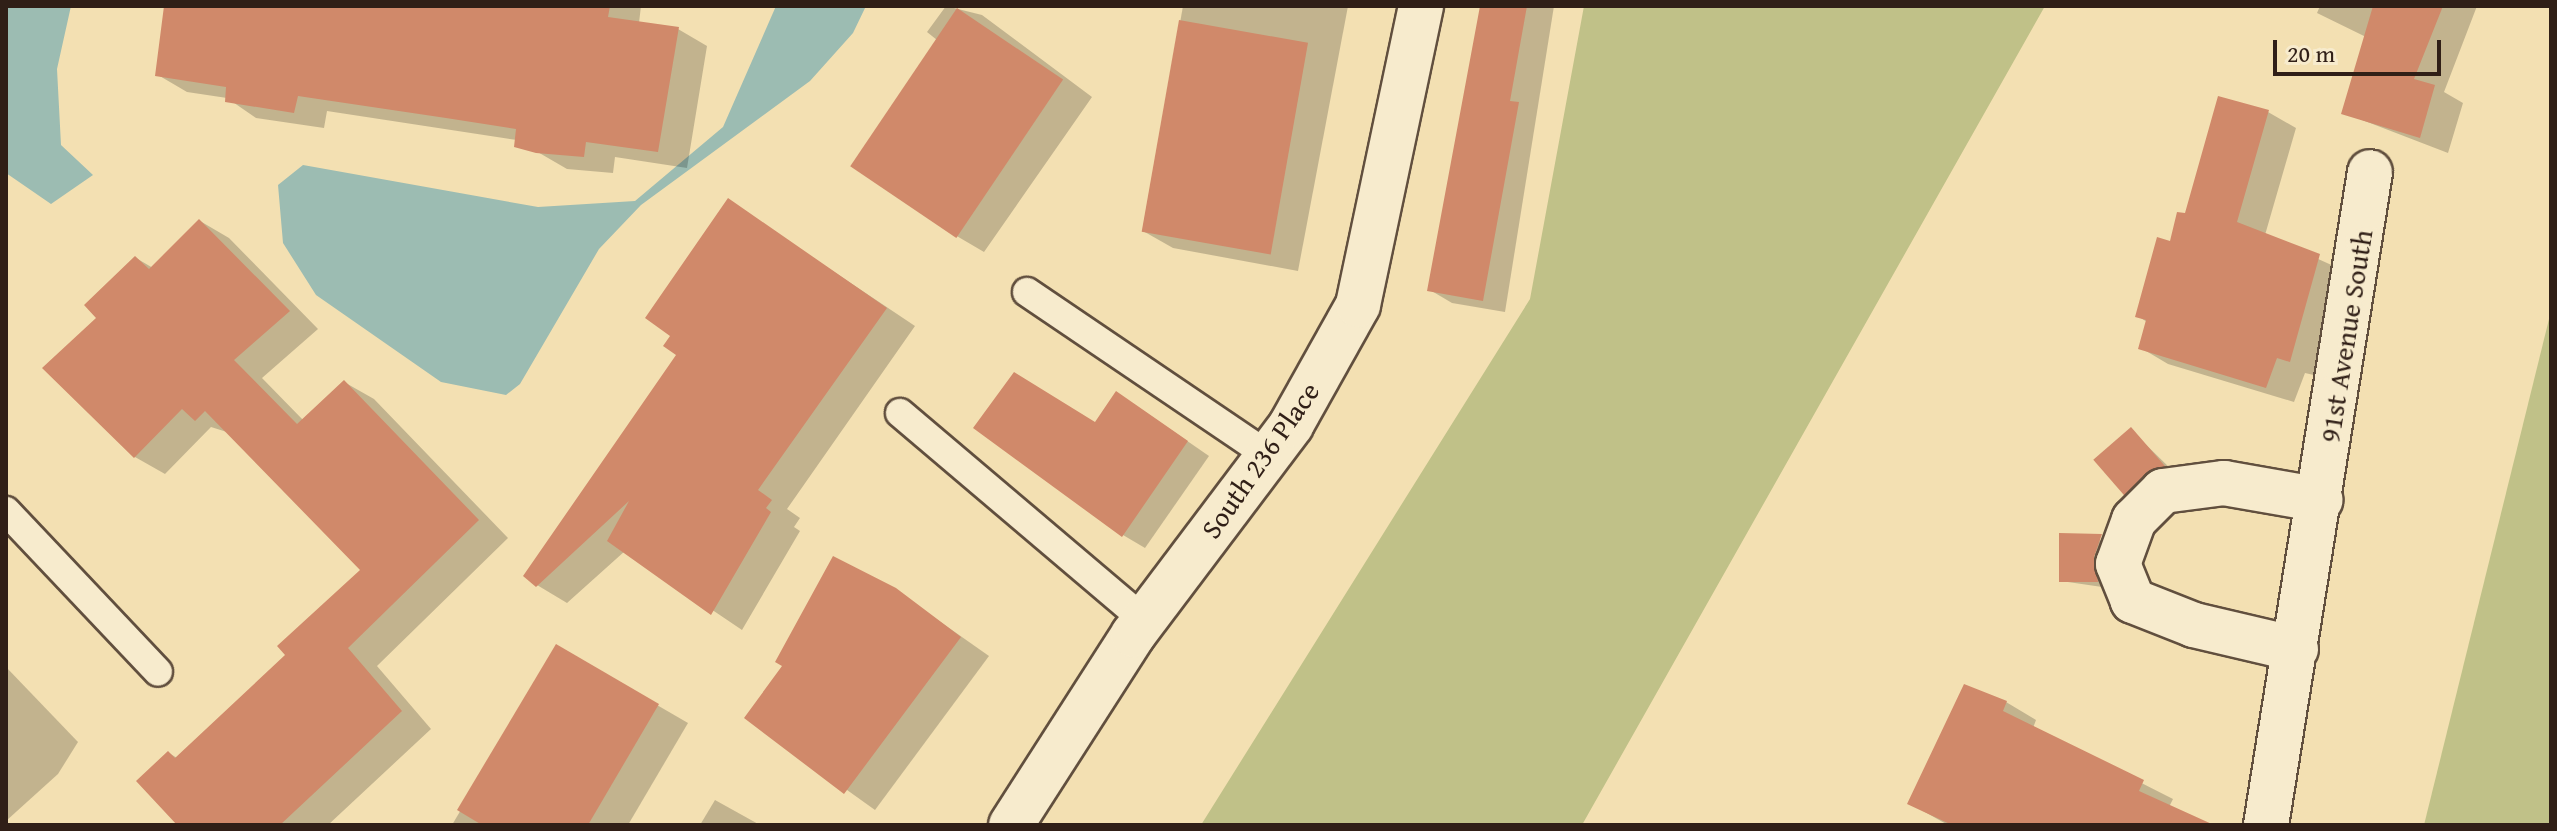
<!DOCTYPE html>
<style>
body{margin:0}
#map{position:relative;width:2557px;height:831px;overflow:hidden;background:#f3e0b2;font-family:"Gentium Book Plus",serif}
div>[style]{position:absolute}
.green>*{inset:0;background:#c0c188}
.water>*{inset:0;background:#9cbcb2}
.shadow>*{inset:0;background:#0003}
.building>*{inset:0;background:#d0896a;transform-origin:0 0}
.roads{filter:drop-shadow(2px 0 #614f3e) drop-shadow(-2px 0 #614f3e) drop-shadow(0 2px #614f3e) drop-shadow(0 -2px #614f3e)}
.service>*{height:28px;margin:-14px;padding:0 14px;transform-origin:14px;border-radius:14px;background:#f7ebcd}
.minor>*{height:44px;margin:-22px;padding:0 22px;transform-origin:22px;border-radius:22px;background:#f7ebcd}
span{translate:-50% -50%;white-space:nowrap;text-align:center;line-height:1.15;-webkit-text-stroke:8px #f7ebcd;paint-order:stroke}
.street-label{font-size:28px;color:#301f17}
.frame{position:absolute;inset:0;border:8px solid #301f17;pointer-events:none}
.scale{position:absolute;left:2273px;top:40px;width:168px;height:36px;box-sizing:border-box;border:4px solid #301f17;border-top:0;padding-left:10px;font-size:24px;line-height:28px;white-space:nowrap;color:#301f17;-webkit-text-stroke:6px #f7ebcd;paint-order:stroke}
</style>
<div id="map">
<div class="green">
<div style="clip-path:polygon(1584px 6px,2045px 6px,1582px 825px,1201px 825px,1530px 299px)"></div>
<div style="clip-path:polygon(2551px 311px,2551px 825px,2424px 825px)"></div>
</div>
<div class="water">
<div style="clip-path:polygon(6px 6px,71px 6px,57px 69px,61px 145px,93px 175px,51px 204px,6px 173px)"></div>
<div style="clip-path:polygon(776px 6px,866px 6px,853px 33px,810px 81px,641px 205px,599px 249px,520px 384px,506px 395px,441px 382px,316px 295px,283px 243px,278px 185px,303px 165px,538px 207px,635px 201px,723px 127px)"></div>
</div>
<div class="shadow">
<div style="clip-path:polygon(169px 6px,641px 6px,639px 23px,678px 29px,707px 46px,687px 168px,615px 157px,613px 173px,567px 169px,517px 140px,327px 111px,324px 128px,256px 118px,227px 98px,187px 92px,158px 75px)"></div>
<div style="clip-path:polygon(946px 6px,982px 15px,1092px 97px,984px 252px,955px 235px,937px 40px,927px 32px)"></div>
<div style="clip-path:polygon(1183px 6px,1348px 6px,1298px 271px,1173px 248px,1143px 231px)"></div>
<div style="clip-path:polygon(1481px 6px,1554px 6px,1505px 312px,1452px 303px,1430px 290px)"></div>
<div style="clip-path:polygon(2320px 6px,2477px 6px,2444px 92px,2463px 103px,2448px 153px,2344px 113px,2366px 37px,2317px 13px)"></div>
<div style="clip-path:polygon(2268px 112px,2296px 128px,2265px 235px,2347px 272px,2318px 376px,2305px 373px,2294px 402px,2168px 364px,2141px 348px,2147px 322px,2138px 316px,2171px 243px)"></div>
<div style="clip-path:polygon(728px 201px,915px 326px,787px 509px,800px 518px,794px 527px,800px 531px,742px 630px,625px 551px,567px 603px,537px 585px,679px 355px,673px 335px)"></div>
<div style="clip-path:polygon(200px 221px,229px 238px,318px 329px,262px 378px,304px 421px,344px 382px,374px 399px,508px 538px,377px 666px,431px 729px,328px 825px,180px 825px,169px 753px,177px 758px,287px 655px,362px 570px,230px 433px,211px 427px,165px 474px,135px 457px,99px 318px,136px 258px,153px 268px)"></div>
<div style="clip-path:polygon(1138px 407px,1209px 456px,1145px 548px,1123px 535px,1096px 424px)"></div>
<div style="clip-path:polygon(2131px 430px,2175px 473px,2138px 499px,2126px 492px)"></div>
<div style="clip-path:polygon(2061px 535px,2113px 542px,2109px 588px,2061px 581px)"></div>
<div style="clip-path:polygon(895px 590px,989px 656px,875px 810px,759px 727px,810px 639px)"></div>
<div style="clip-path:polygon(557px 647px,688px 723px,628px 825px,452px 825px)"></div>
<div style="clip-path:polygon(6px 667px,78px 742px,58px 774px,6px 821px)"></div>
<div style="clip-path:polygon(2006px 702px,2036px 720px,2033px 728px,2173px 799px,2169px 807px,2201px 825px,1948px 825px,1909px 803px)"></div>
<div style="clip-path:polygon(715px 800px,760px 825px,700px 825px)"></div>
</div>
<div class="building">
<div style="clip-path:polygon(164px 6px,610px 6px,608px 17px,679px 27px,658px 152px,586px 142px,584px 157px,536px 153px,514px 147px,516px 129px,446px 118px,298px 96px,294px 113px,225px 102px,226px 87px,155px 76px)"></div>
<div style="clip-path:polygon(1480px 6px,1527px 6px,1510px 101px,1519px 102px,1483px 301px,1427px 291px)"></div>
<div style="clip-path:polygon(2373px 6px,2443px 6px,2414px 79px,2435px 85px,2420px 138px,2341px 114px)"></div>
<div style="left:957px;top:8px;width:128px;height:191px;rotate:34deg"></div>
<div style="left:1179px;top:20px;width:131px;height:215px;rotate:10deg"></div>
<div style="clip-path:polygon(2218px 96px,2269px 110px,2237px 222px,2320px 254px,2290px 362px,2277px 358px,2266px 388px,2138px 349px,2146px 320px,2135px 317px,2157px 237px,2170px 241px,2177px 212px,2185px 213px)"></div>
<div style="clip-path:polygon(728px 198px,887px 308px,758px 490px,772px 500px,766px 508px,771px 512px,711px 615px,607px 541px,629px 501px,536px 587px,523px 576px,676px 355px,663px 346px,670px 336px,645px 318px)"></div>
<div style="clip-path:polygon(199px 219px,290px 311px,234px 360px,297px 424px,344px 380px,479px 520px,348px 648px,402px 711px,280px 825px,177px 825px,136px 781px,168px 751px,175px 758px,285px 655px,277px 646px,360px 570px,205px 411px,195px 421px,182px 409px,134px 458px,42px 368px,96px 318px,84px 305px,135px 256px,149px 269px)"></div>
<div style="clip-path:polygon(1014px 372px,1095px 422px,1116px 391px,1188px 441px,1122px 537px,973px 428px)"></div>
<div style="left:2131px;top:427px;width:52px;height:50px;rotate:49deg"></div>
<div style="clip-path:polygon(2059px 533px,2102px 534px,2094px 557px,2098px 582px,2059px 582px)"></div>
<div style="clip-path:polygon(833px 556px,896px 588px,961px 637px,844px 794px,744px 718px,782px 666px,775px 662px)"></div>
<div style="clip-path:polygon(556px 644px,659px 704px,588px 825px,482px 825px,457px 810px)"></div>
<div style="clip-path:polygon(1964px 684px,2007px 701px,2003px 711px,2144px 780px,2139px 791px,2214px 825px,1952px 825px,1907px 804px)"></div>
</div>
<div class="roads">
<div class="service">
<div style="left:1027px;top:292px;width:291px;rotate:34.1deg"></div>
<div style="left:900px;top:413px;width:320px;rotate:40.3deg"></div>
<div style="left:6px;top:511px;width:221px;rotate:46.6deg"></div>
</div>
<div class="minor">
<div style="left:2296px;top:649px;width:105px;rotate:-166.8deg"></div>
<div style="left:2194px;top:625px;width:66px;rotate:-158.5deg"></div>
<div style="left:2133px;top:601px;width:40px;rotate:-112deg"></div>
<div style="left:2118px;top:564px;width:47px;rotate:-70deg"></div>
<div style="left:2134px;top:520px;width:41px;rotate:-45deg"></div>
<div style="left:2163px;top:491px;width:62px;rotate:-7.5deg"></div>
<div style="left:2224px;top:483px;width:98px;rotate:9.9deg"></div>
<div style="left:1011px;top:825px;width:226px;rotate:-57.3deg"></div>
<div style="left:1133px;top:635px;width:263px;rotate:-53deg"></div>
<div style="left:1291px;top:425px;width:137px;rotate:-60.8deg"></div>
<div style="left:1358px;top:305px;width:306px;rotate:-78.1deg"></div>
<div style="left:2266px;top:825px;width:661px;rotate:-80.95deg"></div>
</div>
</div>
<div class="street-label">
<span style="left:2346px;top:336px;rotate:-81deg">91st Avenue South</span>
<span style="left:1260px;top:460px;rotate:-55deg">South 236 Place</span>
</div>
<div class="frame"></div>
<div class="scale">20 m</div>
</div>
